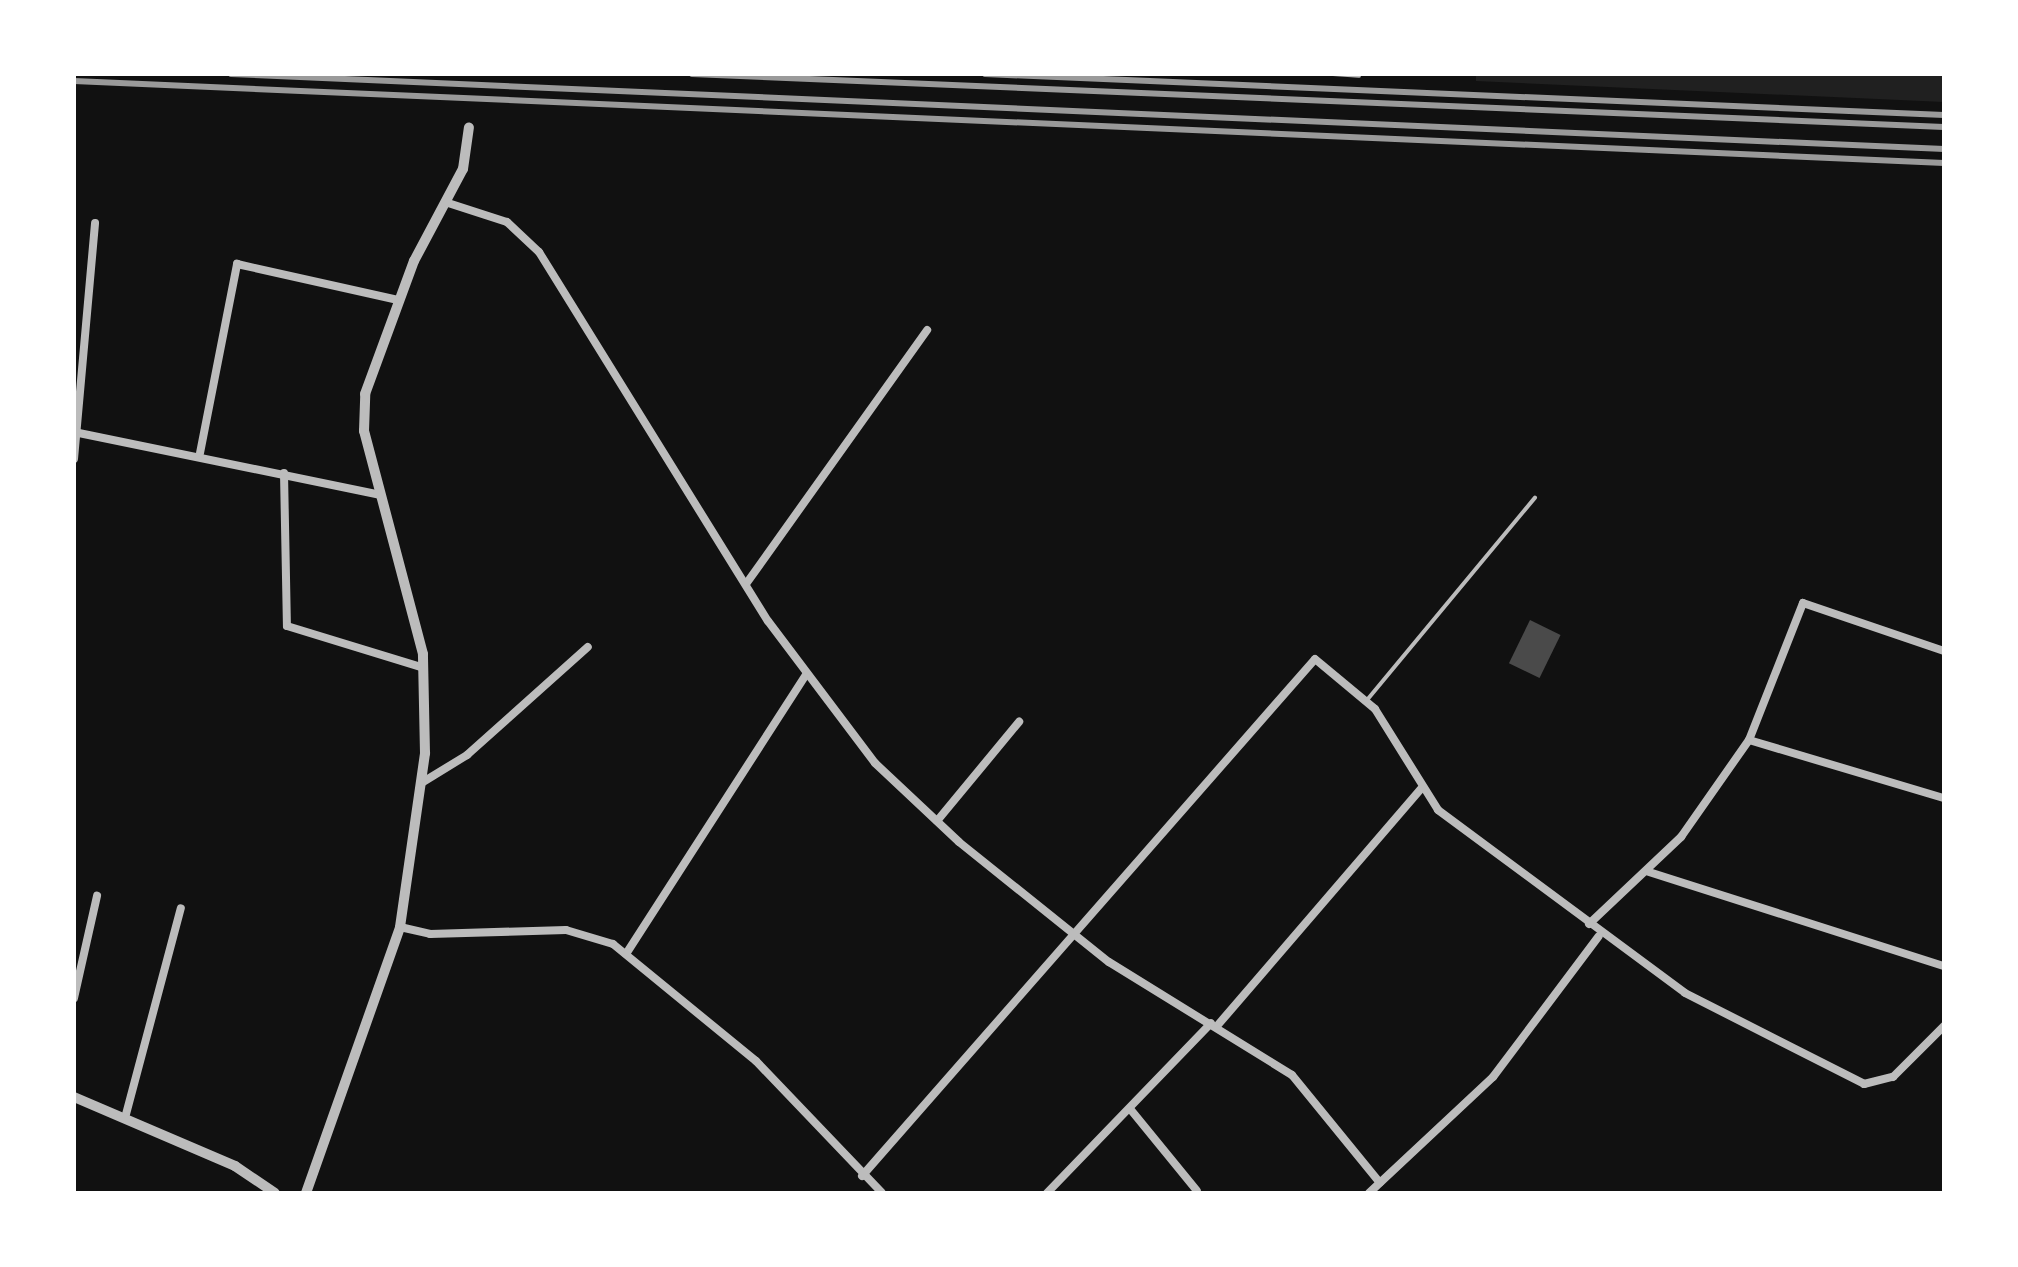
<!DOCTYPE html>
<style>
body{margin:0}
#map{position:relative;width:2018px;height:1267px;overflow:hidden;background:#111;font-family:"Roboto Serif",serif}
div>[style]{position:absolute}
.green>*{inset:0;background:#202020}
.building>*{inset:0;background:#4a4a4a;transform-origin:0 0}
.service>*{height:4px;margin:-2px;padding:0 2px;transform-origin:2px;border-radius:2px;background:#bcbcbc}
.minor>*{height:8px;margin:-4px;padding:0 4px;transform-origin:4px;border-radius:4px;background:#bcbcbc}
.tertiary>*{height:10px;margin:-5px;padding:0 5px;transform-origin:5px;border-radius:5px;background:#bcbcbc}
.rail>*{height:6px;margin:-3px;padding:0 3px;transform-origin:3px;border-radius:3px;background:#9a9a9a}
span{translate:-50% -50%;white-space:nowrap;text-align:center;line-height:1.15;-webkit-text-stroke:8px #fff;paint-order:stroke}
.frame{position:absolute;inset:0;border:76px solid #fff;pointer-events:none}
</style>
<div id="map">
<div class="green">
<div style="clip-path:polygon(1476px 74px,1944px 74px,1944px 102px,1476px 81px)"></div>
</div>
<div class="building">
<div style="left:1530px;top:620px;width:34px;height:48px;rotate:26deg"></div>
</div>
<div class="service">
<div style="left:1333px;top:74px;width:26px;rotate:4deg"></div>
<div style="left:1367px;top:700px;width:263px;rotate:-50.3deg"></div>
</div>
<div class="minor">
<div style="left:445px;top:202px;width:65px;rotate:17.9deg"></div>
<div style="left:507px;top:222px;width:44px;rotate:43.2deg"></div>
<div style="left:539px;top:252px;width:434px;rotate:58.2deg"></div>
<div style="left:768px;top:621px;width:178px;rotate:53deg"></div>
<div style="left:875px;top:763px;width:115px;rotate:43.2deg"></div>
<div style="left:959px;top:842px;width:192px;rotate:38.7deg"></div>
<div style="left:1109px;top:962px;width:215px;rotate:31.7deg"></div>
<div style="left:1292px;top:1075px;width:139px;rotate:50.8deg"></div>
<div style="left:74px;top:432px;width:312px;rotate:11.6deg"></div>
<div style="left:200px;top:453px;width:193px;rotate:-78.9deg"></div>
<div style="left:237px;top:264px;width:165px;rotate:12.6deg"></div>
<div style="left:74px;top:459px;width:237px;rotate:-84.9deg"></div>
<div style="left:284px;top:473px;width:153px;rotate:88.9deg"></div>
<div style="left:287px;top:626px;width:143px;rotate:17deg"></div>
<div style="left:746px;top:584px;width:312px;rotate:-54.5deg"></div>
<div style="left:1944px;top:651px;width:149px;rotate:-161.2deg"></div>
<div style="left:1803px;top:603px;width:147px;rotate:111.5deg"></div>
<div style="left:1749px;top:740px;width:203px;rotate:16.6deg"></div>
<div style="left:423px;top:782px;width:52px;rotate:-31.5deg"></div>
<div style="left:467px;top:755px;width:162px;rotate:-41.8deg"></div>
<div style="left:937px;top:821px;width:129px;rotate:-50.4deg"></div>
<div style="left:1649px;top:872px;width:310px;rotate:17.7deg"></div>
<div style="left:1589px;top:924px;width:127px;rotate:-43.4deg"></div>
<div style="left:1681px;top:837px;width:118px;rotate:-55deg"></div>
<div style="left:400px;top:927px;width:31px;rotate:13deg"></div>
<div style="left:430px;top:934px;width:136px;rotate:-1.7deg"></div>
<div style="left:566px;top:930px;width:49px;rotate:16.6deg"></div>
<div style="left:613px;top:944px;width:185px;rotate:39.3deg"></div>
<div style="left:756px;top:1061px;width:182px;rotate:46.3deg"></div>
<div style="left:626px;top:954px;width:332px;rotate:-57.2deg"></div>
<div style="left:74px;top:998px;width:105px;rotate:-77.3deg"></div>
<div style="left:1217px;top:1026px;width:313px;rotate:-49.3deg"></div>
<div style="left:1131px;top:1110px;width:104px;rotate:50.8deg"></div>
<div style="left:125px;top:1118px;width:217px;rotate:-75.1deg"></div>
<div style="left:862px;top:1176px;width:687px;rotate:-48.77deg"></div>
<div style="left:1315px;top:659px;width:78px;rotate:39.8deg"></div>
<div style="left:1375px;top:709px;width:119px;rotate:58deg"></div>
<div style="left:1438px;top:810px;width:307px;rotate:36.5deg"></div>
<div style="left:1685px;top:993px;width:201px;rotate:26.9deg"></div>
<div style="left:1864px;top:1084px;width:30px;rotate:-14deg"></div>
<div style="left:1893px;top:1077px;width:72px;rotate:-45deg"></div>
<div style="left:1047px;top:1193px;width:236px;rotate:-46deg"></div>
<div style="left:1369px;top:1193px;width:170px;rotate:-43.1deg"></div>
<div style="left:1493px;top:1077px;width:176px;rotate:-53.1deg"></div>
</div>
<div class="tertiary">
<div style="left:74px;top:1097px;width:175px;rotate:23.2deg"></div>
<div style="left:235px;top:1166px;width:48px;rotate:34deg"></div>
<div style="left:306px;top:1193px;width:282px;rotate:-70.5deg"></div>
<div style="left:400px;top:927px;width:176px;rotate:-81.8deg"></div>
<div style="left:425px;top:753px;width:99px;rotate:-91.2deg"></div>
<div style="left:423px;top:654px;width:231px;rotate:-104.8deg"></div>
<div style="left:364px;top:431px;width:37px;rotate:-88deg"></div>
<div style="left:365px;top:394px;width:142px;rotate:-69.8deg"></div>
<div style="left:414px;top:261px;width:104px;rotate:-62deg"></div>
<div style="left:463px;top:169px;width:42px;rotate:-81.9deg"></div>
</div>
<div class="rail">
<div style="left:231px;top:74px;width:1715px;rotate:2.51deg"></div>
<div style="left:692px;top:74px;width:1253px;rotate:2.42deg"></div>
<div style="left:985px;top:74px;width:960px;rotate:2.45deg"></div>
<div style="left:74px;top:81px;width:1872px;rotate:2.51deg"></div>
</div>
<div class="frame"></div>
</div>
